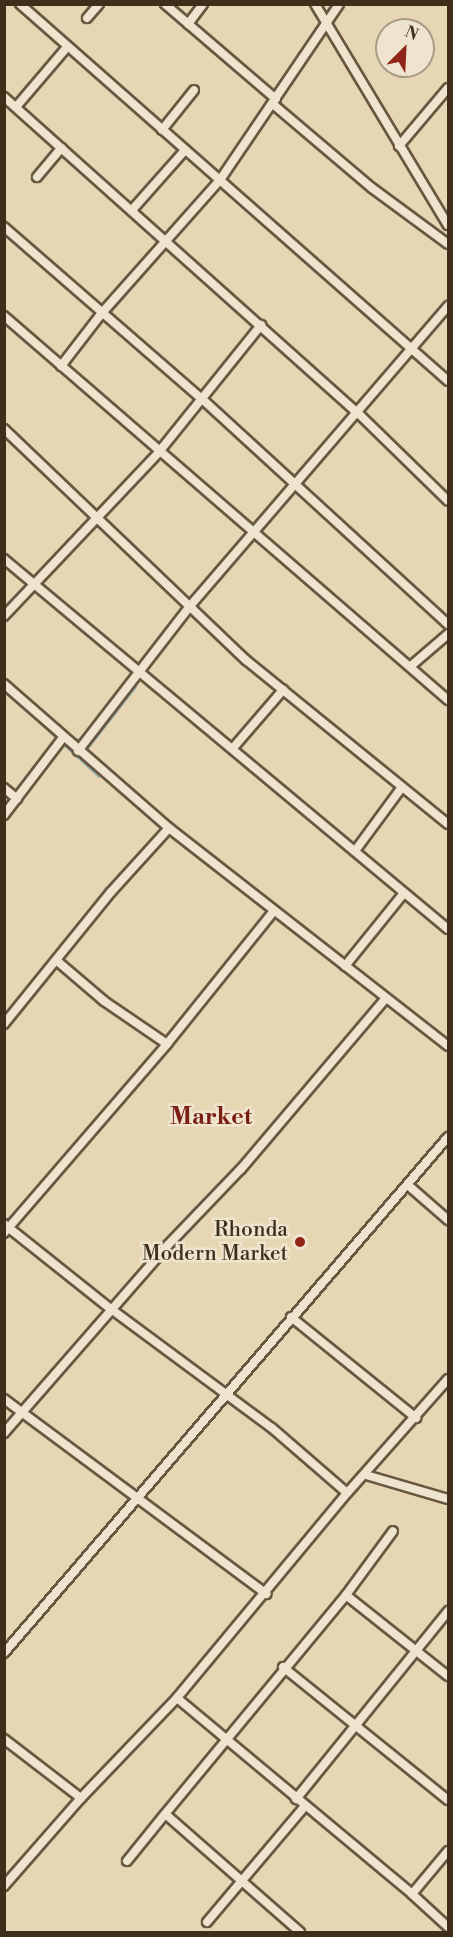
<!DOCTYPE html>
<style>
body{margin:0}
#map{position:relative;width:453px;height:1937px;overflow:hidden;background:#e7d6b4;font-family:"Libre Bodoni",serif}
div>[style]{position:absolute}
.stream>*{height:2px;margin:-1px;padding:0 1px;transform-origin:1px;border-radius:1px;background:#9ab7b7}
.roads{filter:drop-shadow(2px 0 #685840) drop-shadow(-2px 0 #685840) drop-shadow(0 2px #685840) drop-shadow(0 -2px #685840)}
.minor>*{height:8px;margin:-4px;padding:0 4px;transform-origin:4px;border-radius:4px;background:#efe4ce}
.dots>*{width:16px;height:16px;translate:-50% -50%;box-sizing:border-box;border:3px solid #efe4ce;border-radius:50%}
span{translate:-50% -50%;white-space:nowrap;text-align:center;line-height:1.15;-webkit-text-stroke:5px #efe4ce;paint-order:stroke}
.poi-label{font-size:21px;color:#3e2e1a}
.right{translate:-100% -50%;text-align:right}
.quarter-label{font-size:24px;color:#7a1f14;font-weight:700}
.frame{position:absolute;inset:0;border:6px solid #3e2e1a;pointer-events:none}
.north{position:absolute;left:375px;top:18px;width:60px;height:60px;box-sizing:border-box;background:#efe4ce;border:2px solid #a89b86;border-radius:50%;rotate:24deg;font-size:16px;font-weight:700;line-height:24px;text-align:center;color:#3e2e1a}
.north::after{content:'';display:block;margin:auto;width:21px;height:27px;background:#8f2418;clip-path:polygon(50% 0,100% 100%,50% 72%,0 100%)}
</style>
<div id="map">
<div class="stream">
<div style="left:20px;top:106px;width:32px;rotate:41deg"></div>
<div style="left:110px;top:313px;width:85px;rotate:-48.8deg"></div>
<div style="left:336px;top:389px;width:25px;rotate:37deg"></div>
<div style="left:4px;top:690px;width:129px;rotate:42.5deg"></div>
<div style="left:72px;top:738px;width:9px;rotate:13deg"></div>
<div style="left:81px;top:740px;width:6px;rotate:-45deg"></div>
<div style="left:87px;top:750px;width:80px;rotate:-52.1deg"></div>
</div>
<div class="roads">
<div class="minor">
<div style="left:20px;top:4px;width:570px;rotate:41.37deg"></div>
<div style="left:165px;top:4px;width:146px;rotate:40.6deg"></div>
<div style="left:315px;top:4px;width:258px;rotate:59deg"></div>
<div style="left:87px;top:18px;width:18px;rotate:-49deg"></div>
<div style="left:188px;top:24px;width:25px;rotate:-53deg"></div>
<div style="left:4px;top:97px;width:476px;rotate:41.8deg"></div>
<div style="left:359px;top:414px;width:124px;rotate:44.3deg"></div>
<div style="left:274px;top:105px;width:128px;rotate:40.3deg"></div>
<div style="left:372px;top:188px;width:94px;rotate:36.4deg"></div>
<div style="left:16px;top:107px;width:79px;rotate:-49.6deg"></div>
<div style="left:162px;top:130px;width:51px;rotate:-51.3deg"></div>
<div style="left:399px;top:146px;width:76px;rotate:-49.8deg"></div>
<div style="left:37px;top:177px;width:38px;rotate:-50deg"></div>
<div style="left:132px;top:210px;width:80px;rotate:-48.5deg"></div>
<div style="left:4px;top:227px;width:261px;rotate:41deg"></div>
<div style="left:201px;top:398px;width:335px;rotate:42.5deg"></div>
<div style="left:4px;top:316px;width:587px;rotate:40.86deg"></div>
<div style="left:61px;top:366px;width:66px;rotate:-52.4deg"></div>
<div style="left:101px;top:314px;width:179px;rotate:-48.4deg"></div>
<div style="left:220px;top:180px;width:212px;rotate:-55.9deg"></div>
<div style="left:4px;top:429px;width:335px;rotate:43.7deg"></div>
<div style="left:246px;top:660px;width:260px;rotate:39.1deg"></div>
<div style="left:4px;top:559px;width:578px;rotate:39.81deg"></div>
<div style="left:4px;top:616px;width:226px;rotate:-46.6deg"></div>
<div style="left:159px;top:452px;width:163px;rotate:-51.2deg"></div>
<div style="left:412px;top:665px;width:48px;rotate:-40.7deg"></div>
<div style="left:4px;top:684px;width:219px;rotate:41.1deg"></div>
<div style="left:169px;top:828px;width:354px;rotate:38deg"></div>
<div style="left:233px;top:748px;width:77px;rotate:-49.2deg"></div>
<div style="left:78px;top:751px;width:183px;rotate:-52.3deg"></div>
<div style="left:190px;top:606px;width:396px;rotate:-49.3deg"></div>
<div style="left:4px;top:788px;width:17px;rotate:40deg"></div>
<div style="left:4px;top:815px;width:96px;rotate:-52.7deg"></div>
<div style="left:355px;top:851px;width:79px;rotate:-53.7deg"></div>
<div style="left:56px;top:960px;width:63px;rotate:40.5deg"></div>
<div style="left:104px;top:1001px;width:76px;rotate:34.3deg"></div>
<div style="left:345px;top:966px;width:92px;rotate:-51.1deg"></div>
<div style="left:4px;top:1024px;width:170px;rotate:-51deg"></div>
<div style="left:111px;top:892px;width:86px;rotate:-47.8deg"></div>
<div style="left:409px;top:1186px;width:52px;rotate:41.1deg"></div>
<div style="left:4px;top:1224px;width:137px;rotate:38.5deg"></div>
<div style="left:111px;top:1309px;width:200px;rotate:36.5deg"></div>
<div style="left:272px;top:1428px;width:99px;rotate:40.9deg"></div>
<div style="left:4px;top:1233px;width:250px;rotate:-49.2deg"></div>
<div style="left:167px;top:1044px;width:171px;rotate:-51.2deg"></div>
<div style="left:291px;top:1317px;width:161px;rotate:38.9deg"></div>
<div style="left:448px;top:1379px;width:152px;rotate:131.5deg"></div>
<div style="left:347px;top:1493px;width:266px;rotate:129.7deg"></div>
<div style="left:177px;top:1698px;width:306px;rotate:39.8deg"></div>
<div style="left:412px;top:1894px;width:56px;rotate:-50.1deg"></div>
<div style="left:4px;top:1399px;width:327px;rotate:36.6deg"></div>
<div style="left:4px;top:1433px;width:249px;rotate:-48.9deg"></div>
<div style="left:168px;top:1245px;width:105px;rotate:-46.2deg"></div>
<div style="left:241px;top:1169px;width:224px;rotate:-49.7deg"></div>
<div style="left:366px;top:1475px;width:85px;rotate:16.3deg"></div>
<div style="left:346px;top:1595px;width:79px;rotate:-53.7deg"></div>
<div style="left:4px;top:1653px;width:681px;rotate:-49.29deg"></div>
<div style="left:283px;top:1667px;width:212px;rotate:38.9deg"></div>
<div style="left:4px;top:1739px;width:97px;rotate:37.5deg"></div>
<div style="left:296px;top:1799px;width:242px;rotate:-51deg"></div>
<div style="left:127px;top:1861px;width:60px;rotate:-51deg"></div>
<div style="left:4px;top:1886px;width:117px;rotate:-48.8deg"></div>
<div style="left:81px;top:1798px;width:139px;rotate:-46.2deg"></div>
<div style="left:412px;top:1894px;width:49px;rotate:42.5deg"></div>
<div style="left:207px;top:1922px;width:152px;rotate:-49.8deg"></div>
<div style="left:300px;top:1932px;width:179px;rotate:-138.8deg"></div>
<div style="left:165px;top:1814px;width:284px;rotate:-50.4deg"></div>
<div style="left:346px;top:1595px;width:130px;rotate:38.5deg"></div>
</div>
</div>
<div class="dots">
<div style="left:300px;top:1242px;background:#8f2418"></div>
</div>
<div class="poi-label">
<span class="right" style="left:288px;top:1242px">Rhonda<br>Modern Market</span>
</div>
<div class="quarter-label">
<span style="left:211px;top:1118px">Market</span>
</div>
<div class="frame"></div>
<div class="north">N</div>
</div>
